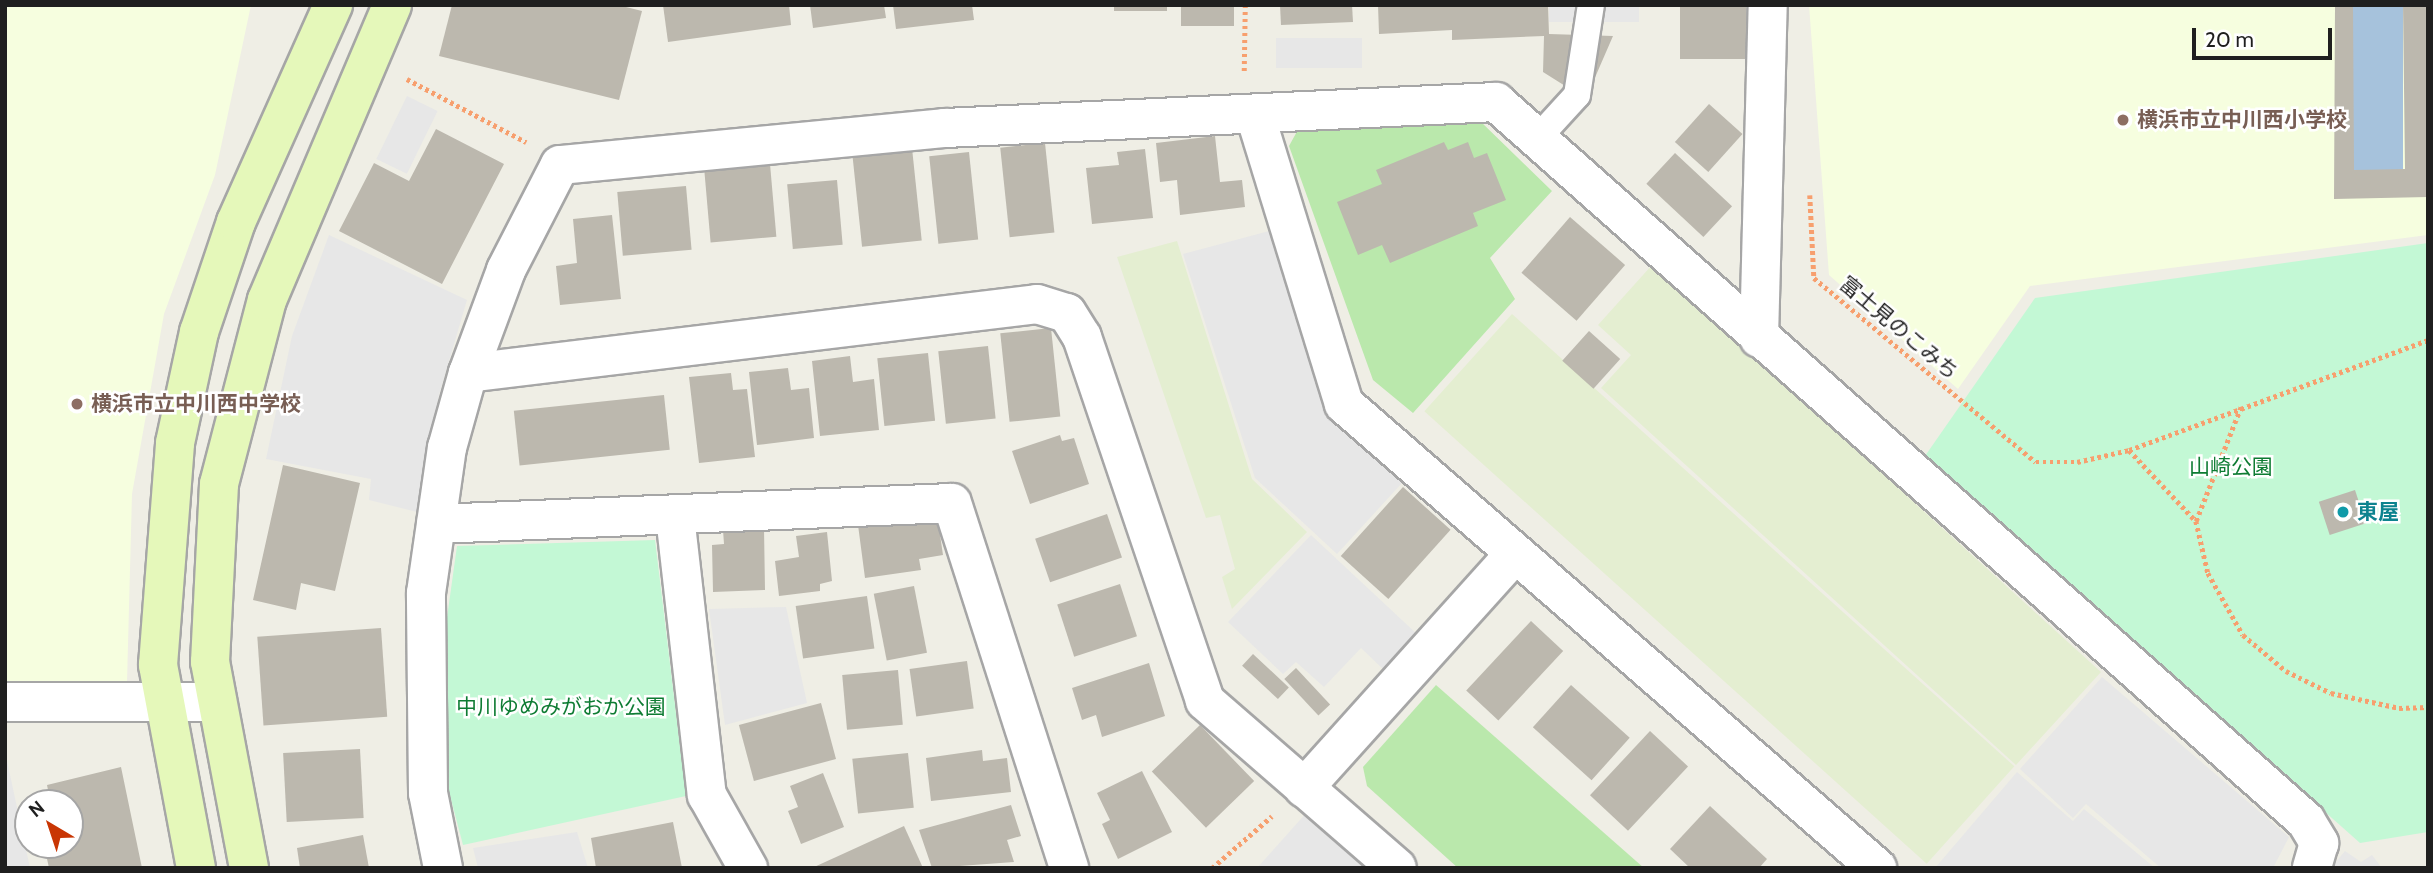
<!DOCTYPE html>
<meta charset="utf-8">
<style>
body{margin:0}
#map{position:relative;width:2433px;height:873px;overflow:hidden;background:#efeee5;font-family:Cabin,"Noto Sans JP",sans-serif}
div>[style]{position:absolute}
.education>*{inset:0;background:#f6fedf}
.farmland>*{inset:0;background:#e4eed1;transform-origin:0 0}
.grass>*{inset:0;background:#bae8ac}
.park>*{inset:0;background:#c3f8d5}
.parking>*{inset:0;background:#e7e7e7;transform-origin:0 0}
.water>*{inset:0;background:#a6c2dc;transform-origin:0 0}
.building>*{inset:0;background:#bcb8ae;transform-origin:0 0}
.path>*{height:4.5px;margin-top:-2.25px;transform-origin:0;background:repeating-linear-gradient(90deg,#f79f6e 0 3.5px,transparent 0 7px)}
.roads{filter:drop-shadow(2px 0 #a6a6a6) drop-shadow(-2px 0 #a6a6a6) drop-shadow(0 2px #a6a6a6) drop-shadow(0 -2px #a6a6a6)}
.lane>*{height:26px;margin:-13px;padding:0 13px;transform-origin:13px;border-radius:13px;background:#fff}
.street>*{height:38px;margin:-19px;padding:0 19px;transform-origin:19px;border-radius:19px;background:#fff}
.secondary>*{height:38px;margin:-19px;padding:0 19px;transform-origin:19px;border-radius:19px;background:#e5f8ba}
.dots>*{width:19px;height:19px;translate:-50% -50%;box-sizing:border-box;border:4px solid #fff;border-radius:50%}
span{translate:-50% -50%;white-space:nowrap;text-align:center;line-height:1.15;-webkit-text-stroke:5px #fff;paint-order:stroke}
.education-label{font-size:21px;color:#785e54;font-weight:700}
.left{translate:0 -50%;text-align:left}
.street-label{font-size:21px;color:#1f1f1f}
.park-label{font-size:21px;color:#0e7c33}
.culture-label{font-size:21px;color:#0d838f;font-weight:700}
.frame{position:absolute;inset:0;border:7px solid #1f1f1f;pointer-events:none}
.north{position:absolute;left:14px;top:789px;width:70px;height:70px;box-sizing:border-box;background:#fff;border:2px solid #a5a5a5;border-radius:50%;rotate:321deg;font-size:19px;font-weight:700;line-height:28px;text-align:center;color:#1f1f1f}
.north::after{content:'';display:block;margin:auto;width:24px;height:32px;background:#c93604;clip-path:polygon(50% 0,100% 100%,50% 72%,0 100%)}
.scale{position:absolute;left:2192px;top:28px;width:140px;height:32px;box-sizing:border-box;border:4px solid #1f1f1f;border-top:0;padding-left:9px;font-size:21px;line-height:24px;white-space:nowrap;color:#1f1f1f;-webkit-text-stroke:5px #fff;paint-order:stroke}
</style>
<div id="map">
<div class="education">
<div style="clip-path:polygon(5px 5px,251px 5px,215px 175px,164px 314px,132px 494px,127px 683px,5px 683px)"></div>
<div style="clip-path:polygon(1809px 5px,2428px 5px,2428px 235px,2030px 286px,1958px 389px,1829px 275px)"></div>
</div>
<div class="farmland">
<div style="clip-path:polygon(1177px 241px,1252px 479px,1307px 532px,1232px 609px,1222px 577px,1235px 569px,1220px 515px,1206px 518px,1117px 257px)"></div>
<div style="clip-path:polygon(1652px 265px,2101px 672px,2016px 765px,1601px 388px,1631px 355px,1598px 325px)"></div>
<div style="left:1512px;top:314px;width:676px;height:131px;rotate:42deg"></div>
</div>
<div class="grass">
<div style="clip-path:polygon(1479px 120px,1552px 191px,1490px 258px,1515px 299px,1413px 413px,1373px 380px,1289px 146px,1300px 126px)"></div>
<div style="clip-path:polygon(1436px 685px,1644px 868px,1458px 868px,1367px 786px,1363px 767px)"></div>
</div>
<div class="park">
<div style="clip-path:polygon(2428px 243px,2428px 832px,2360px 843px,1925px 456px,2035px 298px)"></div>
<div style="clip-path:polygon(655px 540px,686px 796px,463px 845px,447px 784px,445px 632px,457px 546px)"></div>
</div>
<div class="parking">
<div style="left:1549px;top:5px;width:90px;height:17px"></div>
<div style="left:1276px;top:38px;width:86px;height:30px"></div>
<div style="left:407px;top:96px;width:34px;height:70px;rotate:26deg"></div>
<div style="clip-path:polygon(1273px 230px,1328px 412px,1402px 483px,1337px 554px,1255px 478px,1183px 254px)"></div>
<div style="clip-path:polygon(329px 235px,467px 300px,439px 395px,417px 512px,369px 500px,371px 479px,266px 459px,292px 336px)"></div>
<div style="clip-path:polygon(1311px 535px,1418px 635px,1384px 670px,1361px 648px,1324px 687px,1296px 662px,1283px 674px,1228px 622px)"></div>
<div style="clip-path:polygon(786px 607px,807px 703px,725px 725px,709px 609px)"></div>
<div style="clip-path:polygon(2102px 677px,2289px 837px,2273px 868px,2161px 868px,2086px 804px,2073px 818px,2020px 769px)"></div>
<div style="clip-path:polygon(5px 756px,6px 756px,30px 868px,5px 868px)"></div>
<div style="clip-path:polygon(2017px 772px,2073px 821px,2084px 809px,2155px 868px,1935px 868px)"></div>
<div style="clip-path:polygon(1308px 811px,1373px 868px,1257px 868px)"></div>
<div style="clip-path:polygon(577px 832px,588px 868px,478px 868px,473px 848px)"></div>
<div style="clip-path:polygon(2345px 851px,2361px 862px,2372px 855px,2382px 868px,2331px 868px)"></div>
</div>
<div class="water">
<div style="left:2353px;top:5px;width:50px;height:165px"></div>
</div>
<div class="building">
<div style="clip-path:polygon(452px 5px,618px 5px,642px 11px,619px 100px,439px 56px)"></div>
<div style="clip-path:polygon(663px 5px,789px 5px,791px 25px,668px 42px)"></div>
<div style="clip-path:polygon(810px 5px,884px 5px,886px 18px,813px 28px)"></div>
<div style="clip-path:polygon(893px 5px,972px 5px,974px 20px,896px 29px)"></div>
<div style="left:1114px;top:5px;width:53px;height:6px"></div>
<div style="left:1181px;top:5px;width:53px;height:21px"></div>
<div style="clip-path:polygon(1280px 5px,1352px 5px,1353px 22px,1281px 25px)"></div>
<div style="clip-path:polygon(1378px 5px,1548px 5px,1549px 34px,1613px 36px,1590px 89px,1570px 89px,1543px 72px,1544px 36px,1452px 40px,1452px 30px,1379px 34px)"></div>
<div style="left:1680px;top:5px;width:66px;height:54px"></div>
<div style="clip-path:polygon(2335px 5px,2353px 5px,2354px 170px,2405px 169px,2403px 5px,2428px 5px,2428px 197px,2334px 199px)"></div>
<div style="left:1709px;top:104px;width:45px;height:51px;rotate:42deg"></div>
<div style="clip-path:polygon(436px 129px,504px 164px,442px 284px,339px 231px,374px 163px,409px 181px)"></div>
<div style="clip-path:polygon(1215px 136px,1220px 182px,1242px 180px,1245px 207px,1180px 215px,1177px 180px,1160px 182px,1156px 143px)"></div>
<div style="clip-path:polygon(1444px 142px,1448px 150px,1468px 142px,1474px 158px,1487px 153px,1506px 200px,1473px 213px,1478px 226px,1390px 263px,1382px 245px,1358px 255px,1337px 202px,1382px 184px,1376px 170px)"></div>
<div style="left:1045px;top:143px;width:90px;height:45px;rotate:84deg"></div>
<div style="left:912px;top:148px;width:93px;height:60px;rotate:84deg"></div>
<div style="clip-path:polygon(1145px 149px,1153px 218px,1092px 224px,1086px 168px,1119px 165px,1117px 152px)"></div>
<div style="left:969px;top:152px;width:88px;height:40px;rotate:84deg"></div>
<div style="left:1675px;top:153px;width:78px;height:42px;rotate:43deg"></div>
<div style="left:770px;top:164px;width:73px;height:66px;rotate:85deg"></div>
<div style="left:837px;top:180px;width:65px;height:50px;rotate:85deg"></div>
<div style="left:686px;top:186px;width:64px;height:69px;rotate:85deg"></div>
<div style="clip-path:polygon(612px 215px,621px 299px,560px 305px,556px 266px,577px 263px,573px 219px)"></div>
<div style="left:1570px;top:217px;width:73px;height:74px;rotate:41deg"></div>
<div style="left:1051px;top:328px;width:89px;height:51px;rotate:84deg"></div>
<div style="left:1589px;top:331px;width:42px;height:40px;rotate:42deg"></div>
<div style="left:988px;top:346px;width:73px;height:50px;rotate:84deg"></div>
<div style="left:928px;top:353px;width:68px;height:51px;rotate:84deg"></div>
<div style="clip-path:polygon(850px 356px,853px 382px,874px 379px,879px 430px,820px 436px,812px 361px)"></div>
<div style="clip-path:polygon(788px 368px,791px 390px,809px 388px,814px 438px,757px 445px,749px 372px)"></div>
<div style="clip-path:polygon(731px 373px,733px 390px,747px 389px,755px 457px,699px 463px,689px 377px)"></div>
<div style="left:664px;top:395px;width:55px;height:151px;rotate:84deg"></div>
<div style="clip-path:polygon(1060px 435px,1062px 441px,1074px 438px,1089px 484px,1030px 504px,1012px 451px)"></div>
<div style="clip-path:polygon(283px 465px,360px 483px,335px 591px,301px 583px,296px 610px,253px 600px)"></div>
<div style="left:1403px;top:487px;width:64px;height:93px;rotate:42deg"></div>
<div style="left:2355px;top:490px;width:35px;height:38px;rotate:72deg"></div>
<div style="left:1107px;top:514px;width:46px;height:76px;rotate:71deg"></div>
<div style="clip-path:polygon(913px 517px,914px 524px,938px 521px,943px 555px,919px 559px,921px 570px,865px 578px,858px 525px)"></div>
<div style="clip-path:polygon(764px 528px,765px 590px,713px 592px,712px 545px,724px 544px,723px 530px)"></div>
<div style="clip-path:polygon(827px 532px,832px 581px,820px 584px,820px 591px,779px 596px,775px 561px,799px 557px,796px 536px)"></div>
<div style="left:1120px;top:584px;width:55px;height:66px;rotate:72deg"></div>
<div style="left:914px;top:586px;width:68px;height:41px;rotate:79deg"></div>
<div style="left:867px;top:596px;width:53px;height:72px;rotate:82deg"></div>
<div style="left:1531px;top:621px;width:44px;height:95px;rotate:43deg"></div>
<div style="left:381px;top:628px;width:89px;height:124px;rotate:86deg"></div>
<div style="left:1253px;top:654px;width:49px;height:16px;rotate:43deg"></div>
<div style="left:967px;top:661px;width:48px;height:58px;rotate:82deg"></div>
<div style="clip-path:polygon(1149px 663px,1165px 716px,1102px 737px,1096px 715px,1082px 720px,1072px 688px)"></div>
<div style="left:1296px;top:668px;width:50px;height:16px;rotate:47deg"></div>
<div style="left:898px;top:670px;width:55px;height:56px;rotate:85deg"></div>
<div style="left:1571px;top:685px;width:79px;height:57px;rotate:42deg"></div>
<div style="left:821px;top:703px;width:58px;height:85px;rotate:75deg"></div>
<div style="left:1200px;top:725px;width:78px;height:67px;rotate:46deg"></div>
<div style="left:1650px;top:731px;width:52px;height:88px;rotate:43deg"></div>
<div style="left:360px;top:749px;width:69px;height:77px;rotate:87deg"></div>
<div style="clip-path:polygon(982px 750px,983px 761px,1007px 758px,1011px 792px,931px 801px,926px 758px)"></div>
<div style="left:908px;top:753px;width:55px;height:56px;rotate:84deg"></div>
<div style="clip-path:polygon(121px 767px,142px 868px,49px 868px,44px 845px,70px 845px,70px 803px,34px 801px,49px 795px,47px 785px)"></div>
<div style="clip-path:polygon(1142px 771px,1172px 832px,1118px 859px,1102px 824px,1110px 820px,1097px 793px)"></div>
<div style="clip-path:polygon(823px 773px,844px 827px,801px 844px,788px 811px,798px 807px,790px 786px)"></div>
<div style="clip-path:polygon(1011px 805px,1021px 836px,1007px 840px,1014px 862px,932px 868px,919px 830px)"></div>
<div style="clip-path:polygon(1710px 806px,1767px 859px,1759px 868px,1690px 868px,1670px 849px)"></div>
<div style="clip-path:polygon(673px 822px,682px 868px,596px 868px,591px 838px)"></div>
<div style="clip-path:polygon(904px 826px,923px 868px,812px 868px)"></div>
<div style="clip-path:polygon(363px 835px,369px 868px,300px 868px,297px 848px)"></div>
</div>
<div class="path">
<div style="left:1244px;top:71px;width:66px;rotate:-89.1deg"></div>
<div style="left:407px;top:79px;width:135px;rotate:27.9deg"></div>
<div style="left:1810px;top:195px;width:83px;rotate:87.2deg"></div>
<div style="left:1814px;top:278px;width:288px;rotate:39.7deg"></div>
<div style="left:2036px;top:462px;width:41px"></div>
<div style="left:2077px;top:462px;width:53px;rotate:-13deg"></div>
<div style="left:2129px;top:450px;width:319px;rotate:-20.2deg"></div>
<div style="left:2129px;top:450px;width:98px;rotate:46.7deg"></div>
<div style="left:2196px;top:521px;width:53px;rotate:77deg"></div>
<div style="left:2208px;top:573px;width:71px;rotate:60.6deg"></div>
<div style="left:2243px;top:635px;width:56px;rotate:39.9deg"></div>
<div style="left:2286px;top:671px;width:50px;rotate:26.1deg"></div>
<div style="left:2331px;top:693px;width:70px;rotate:12.4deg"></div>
<div style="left:2399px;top:708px;width:29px;rotate:-2deg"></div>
<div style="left:2196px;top:521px;width:123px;rotate:-68.5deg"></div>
<div style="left:1212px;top:868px;width:79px;rotate:-40.9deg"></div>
</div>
<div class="roads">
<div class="lane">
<div style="left:1535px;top:141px;width:62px;rotate:-47.6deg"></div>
<div style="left:1577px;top:95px;width:91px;rotate:-81.2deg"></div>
</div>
<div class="street">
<div style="left:1256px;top:118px;width:299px;rotate:72.9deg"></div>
<div style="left:1344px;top:404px;width:707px;rotate:41.04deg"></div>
<div style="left:1759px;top:338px;width:333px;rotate:-88.5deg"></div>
<div style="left:468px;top:373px;width:110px;rotate:-69.7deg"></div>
<div style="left:506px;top:270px;width:118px;rotate:-62.8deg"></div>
<div style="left:560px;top:165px;width:387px;rotate:-5.5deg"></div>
<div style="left:945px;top:128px;width:552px;rotate:-2.7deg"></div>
<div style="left:1496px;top:102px;width:1083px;rotate:41.59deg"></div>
<div style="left:2306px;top:821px;width:26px;rotate:59deg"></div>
<div style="left:2319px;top:843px;width:26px;rotate:106deg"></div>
<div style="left:675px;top:516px;width:281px;rotate:83.5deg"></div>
<div style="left:707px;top:795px;width:84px;rotate:60.7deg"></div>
<div style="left:436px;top:524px;width:516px;rotate:-2.33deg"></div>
<div style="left:952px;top:503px;width:383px;rotate:72.2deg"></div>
<div style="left:5px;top:702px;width:208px"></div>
<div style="left:1304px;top:788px;width:311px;rotate:-48deg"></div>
<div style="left:443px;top:868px;width:76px;rotate:-101.3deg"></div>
<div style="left:428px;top:793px;width:200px;rotate:-90.6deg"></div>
<div style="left:426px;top:593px;width:147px;rotate:-81.8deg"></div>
<div style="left:447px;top:448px;width:78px;rotate:-74.4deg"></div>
<div style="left:468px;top:373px;width:573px;rotate:-6.91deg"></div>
<div style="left:1037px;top:304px;width:31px;rotate:17deg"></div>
<div style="left:1067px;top:313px;width:28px;rotate:58deg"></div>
<div style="left:1082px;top:337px;width:384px;rotate:71.3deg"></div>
<div style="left:1205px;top:701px;width:254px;rotate:41deg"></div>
</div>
<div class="secondary">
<div style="left:196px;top:868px;width:207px;rotate:-100.6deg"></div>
<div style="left:158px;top:665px;width:223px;rotate:-85.6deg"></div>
<div style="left:175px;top:443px;width:114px;rotate:-77.8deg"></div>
<div style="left:199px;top:332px;width:116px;rotate:-71.4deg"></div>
<div style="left:236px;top:222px;width:238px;rotate:-65.9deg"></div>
<div style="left:249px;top:868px;width:210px;rotate:-100.7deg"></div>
<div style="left:210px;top:662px;width:178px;rotate:-87.1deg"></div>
<div style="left:219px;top:484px;width:190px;rotate:-75.4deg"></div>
<div style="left:267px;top:300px;width:320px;rotate:-67deg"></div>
</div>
</div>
<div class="dots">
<div style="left:2123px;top:120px;background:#8d6e63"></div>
<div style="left:77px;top:404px;background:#8d6e63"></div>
<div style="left:2343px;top:512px;background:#0f9aa8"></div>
</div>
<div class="education-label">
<span class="left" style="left:2137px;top:120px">横浜市立中川西小学校</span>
<span class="left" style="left:91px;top:404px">横浜市立中川西中学校</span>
</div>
<div class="street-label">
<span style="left:1899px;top:328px;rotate:40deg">富士見のこみち</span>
</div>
<div class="park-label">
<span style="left:2231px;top:467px">山崎公園</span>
<span style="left:561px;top:707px">中川ゆめみがおか公園</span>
</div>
<div class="culture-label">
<span class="left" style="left:2357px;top:512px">東屋</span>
</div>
<div class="frame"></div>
<div class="north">N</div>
<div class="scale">20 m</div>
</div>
